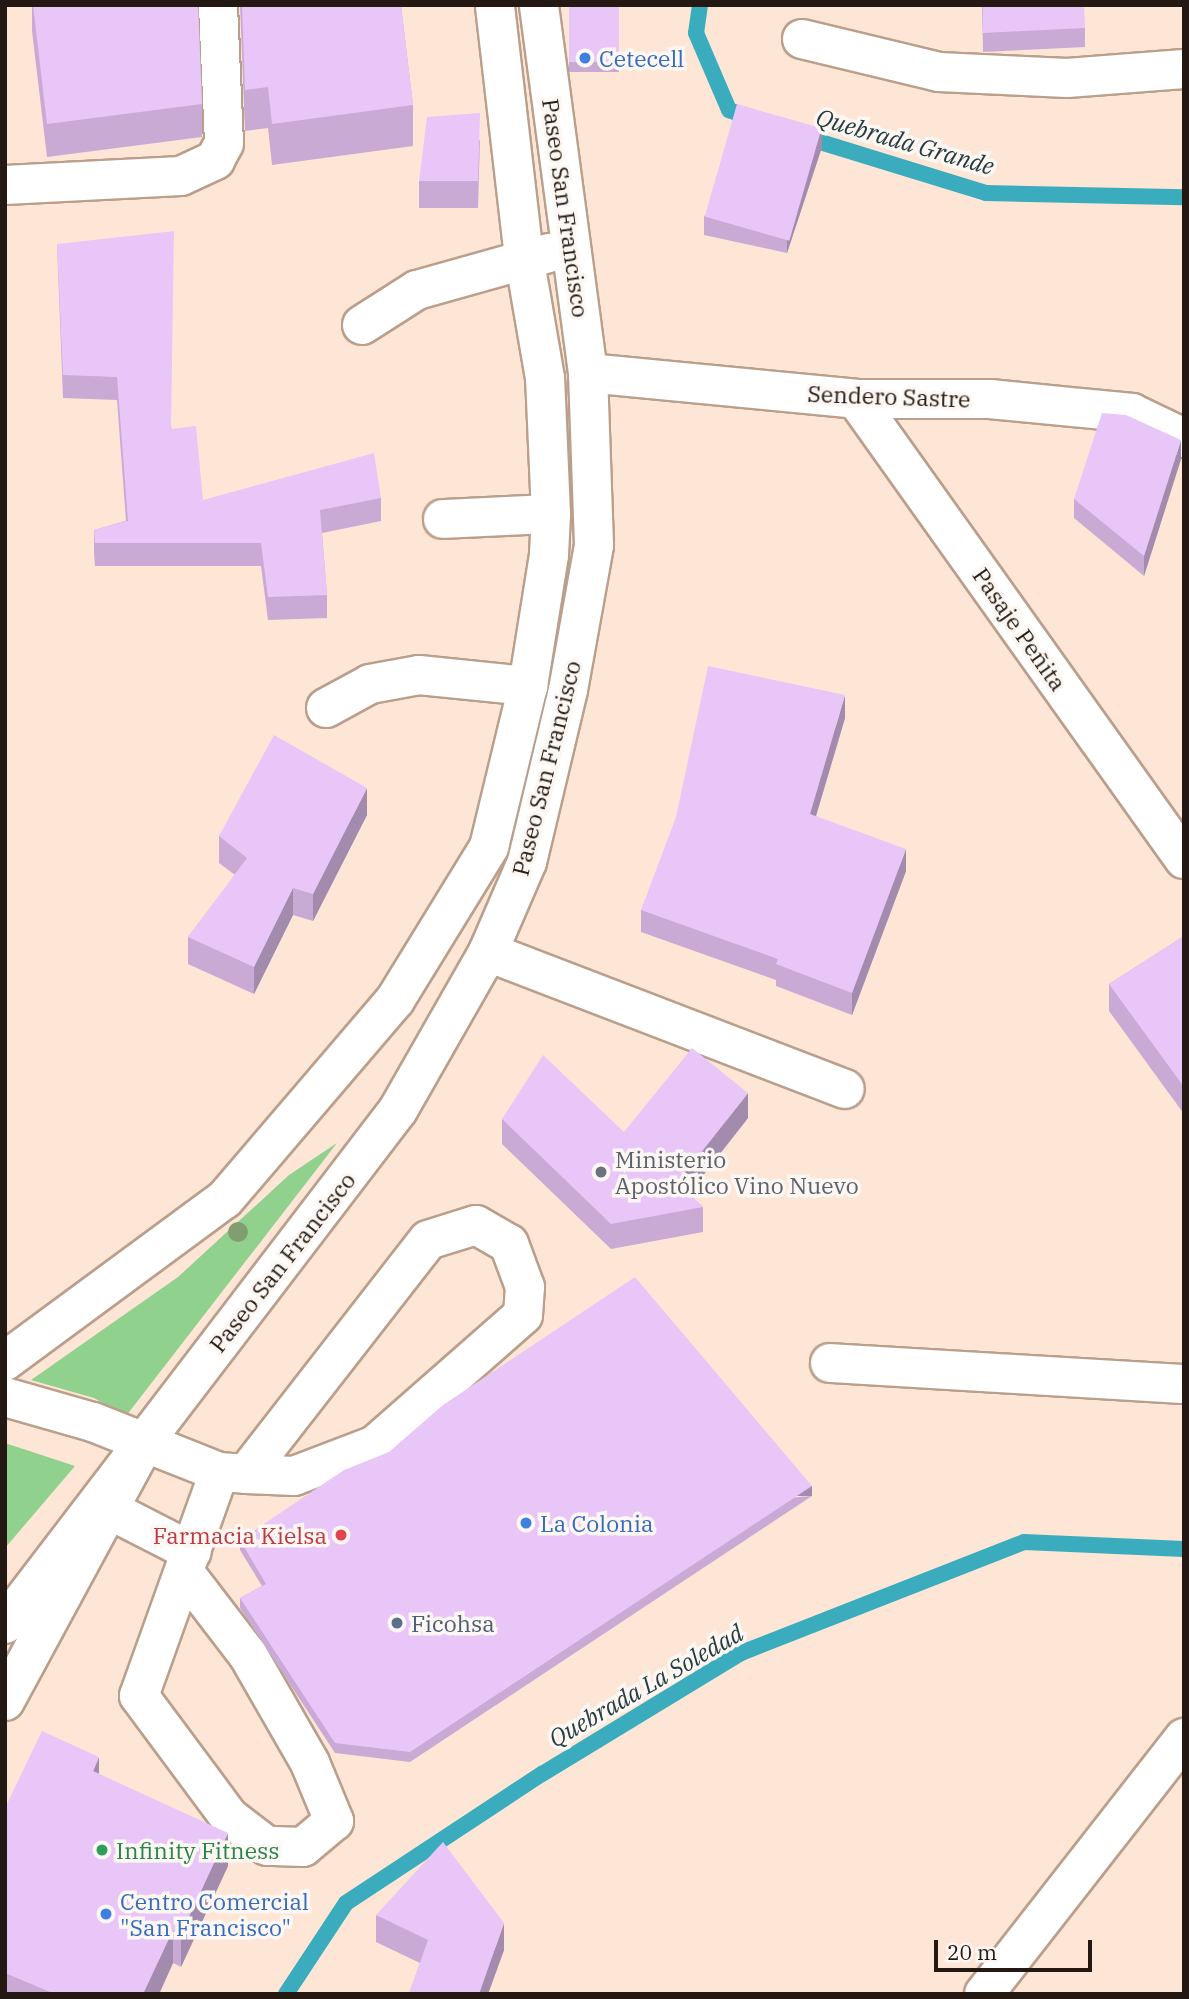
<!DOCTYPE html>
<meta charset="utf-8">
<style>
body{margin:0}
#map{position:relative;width:1189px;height:1999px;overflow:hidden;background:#fde6d6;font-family:"IBM Plex Serif",serif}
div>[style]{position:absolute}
.green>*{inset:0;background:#90d18e}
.stream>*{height:16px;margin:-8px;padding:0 8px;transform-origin:8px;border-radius:8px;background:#3aacbd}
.roads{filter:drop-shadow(2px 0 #ba9f8c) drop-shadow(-2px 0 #ba9f8c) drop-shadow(0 2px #ba9f8c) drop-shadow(0 -2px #ba9f8c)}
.minor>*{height:38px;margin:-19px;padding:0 19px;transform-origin:19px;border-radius:19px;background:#fff}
.highway>*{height:38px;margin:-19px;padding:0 19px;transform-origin:19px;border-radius:19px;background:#fff}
.trees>*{width:20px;height:20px;margin:-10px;border-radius:50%;background:#809e70}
.wall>*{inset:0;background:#c8aad5;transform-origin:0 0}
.shaded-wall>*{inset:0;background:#a38bae;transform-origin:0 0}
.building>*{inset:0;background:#e9c6f8;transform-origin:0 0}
.dots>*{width:19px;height:19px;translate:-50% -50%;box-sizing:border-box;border:4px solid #fdf7f3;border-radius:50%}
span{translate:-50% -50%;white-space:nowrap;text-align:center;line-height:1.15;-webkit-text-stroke:7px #fdf7f3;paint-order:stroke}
.shop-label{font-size:23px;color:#366cbe}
.left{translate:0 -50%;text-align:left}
.street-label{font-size:23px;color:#231912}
.worship-label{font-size:23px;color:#5b616d}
.health-label{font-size:23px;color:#be3a42}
.right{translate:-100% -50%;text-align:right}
.service-label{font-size:23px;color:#4e5e75}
.leisure-label{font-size:23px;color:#27864d}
.water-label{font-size:24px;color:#243d41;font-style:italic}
.frame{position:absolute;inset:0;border:7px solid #231912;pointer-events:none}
.scale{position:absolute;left:934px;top:1940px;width:158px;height:32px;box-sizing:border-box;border:4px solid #231912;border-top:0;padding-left:9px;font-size:21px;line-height:24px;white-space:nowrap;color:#231912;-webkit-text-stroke:5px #fdf7f3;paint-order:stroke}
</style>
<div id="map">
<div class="green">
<div style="clip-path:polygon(337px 1143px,126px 1416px,94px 1398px,31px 1380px,178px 1277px,289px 1175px)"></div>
<div style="clip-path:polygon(5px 1443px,75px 1466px,5px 1548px)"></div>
</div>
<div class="stream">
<div style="left:700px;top:5px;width:28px;rotate:98deg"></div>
<div style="left:696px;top:33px;width:84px;rotate:66.8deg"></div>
<div style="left:729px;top:110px;width:26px;rotate:21deg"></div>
<div style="left:804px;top:137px;width:190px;rotate:17.1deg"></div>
<div style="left:986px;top:193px;width:198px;rotate:1.2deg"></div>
<div style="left:286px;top:1994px;width:109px;rotate:-56.6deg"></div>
<div style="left:346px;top:1903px;width:235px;rotate:-33.4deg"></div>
<div style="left:542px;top:1774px;width:233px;rotate:-31.3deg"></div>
<div style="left:741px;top:1653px;width:304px;rotate:-21.4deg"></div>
<div style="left:1024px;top:1542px;width:160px;rotate:2.5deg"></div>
</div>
<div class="roads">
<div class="minor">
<div style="left:802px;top:39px;width:141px;rotate:13.5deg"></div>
<div style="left:939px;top:72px;width:128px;rotate:2.7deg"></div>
<div style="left:1067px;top:78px;width:117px;rotate:-4.4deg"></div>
<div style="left:5px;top:185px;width:176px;rotate:-2.9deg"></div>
<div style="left:181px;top:176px;width:38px;rotate:-25deg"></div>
<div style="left:215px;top:160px;width:19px;rotate:-62deg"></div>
<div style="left:224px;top:143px;width:138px;rotate:-92.5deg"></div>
<div style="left:362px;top:325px;width:65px;rotate:-32.5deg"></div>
<div style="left:417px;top:290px;width:137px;rotate:-15.7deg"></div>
<div style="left:588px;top:373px;width:269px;rotate:5.5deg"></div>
<div style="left:856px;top:399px;width:134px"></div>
<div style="left:990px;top:399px;width:143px;rotate:5.6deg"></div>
<div style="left:1132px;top:413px;width:58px;rotate:25.7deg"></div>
<div style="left:856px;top:399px;width:565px;rotate:54.51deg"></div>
<div style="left:443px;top:519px;width:108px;rotate:-2.7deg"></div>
<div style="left:326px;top:708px;width:50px;rotate:-28.6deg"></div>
<div style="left:370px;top:684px;width:50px;rotate:-10.4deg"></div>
<div style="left:419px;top:675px;width:110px;rotate:5.8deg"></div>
<div style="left:488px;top:952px;width:382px;rotate:21deg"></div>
<div style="left:5px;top:1361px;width:273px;rotate:-36.4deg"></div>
<div style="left:225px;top:1199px;width:262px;rotate:-49.5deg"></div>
<div style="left:395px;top:1000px;width:180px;rotate:-58.4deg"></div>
<div style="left:489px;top:847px;width:166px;rotate:-76.4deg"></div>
<div style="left:528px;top:686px;width:133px;rotate:-80.9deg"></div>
<div style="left:549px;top:555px;width:41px;rotate:-87.2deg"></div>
<div style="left:551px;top:514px;width:136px;rotate:-92.5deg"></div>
<div style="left:545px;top:378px;width:123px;rotate:-99.8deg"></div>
<div style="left:524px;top:257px;width:254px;rotate:-96.6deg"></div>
<div style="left:830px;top:1363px;width:355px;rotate:3.4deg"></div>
<div style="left:5px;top:1397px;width:91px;rotate:15.9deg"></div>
<div style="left:93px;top:1422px;width:136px;rotate:21.6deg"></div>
<div style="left:219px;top:1472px;width:27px;rotate:4deg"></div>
<div style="left:246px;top:1474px;width:48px;rotate:2.4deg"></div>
<div style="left:294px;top:1476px;width:87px;rotate:-20.9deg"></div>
<div style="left:375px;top:1445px;width:197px;rotate:-41.3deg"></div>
<div style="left:523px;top:1315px;width:28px;rotate:-86deg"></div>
<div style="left:525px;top:1287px;width:46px;rotate:-110.4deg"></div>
<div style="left:509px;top:1244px;width:38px;rotate:-150deg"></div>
<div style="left:476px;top:1225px;width:50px;rotate:162.6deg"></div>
<div style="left:428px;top:1240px;width:296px;rotate:127.9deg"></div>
<div style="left:108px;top:1509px;width:94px;rotate:27.1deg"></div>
<div style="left:185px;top:1573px;width:103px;rotate:52.5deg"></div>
<div style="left:248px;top:1655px;width:125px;rotate:60.1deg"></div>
<div style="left:310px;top:1763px;width:63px;rotate:67.5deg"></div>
<div style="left:334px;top:1821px;width:40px;rotate:140deg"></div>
<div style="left:303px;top:1847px;width:36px;rotate:-178deg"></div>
<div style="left:267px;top:1846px;width:48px;rotate:-142.7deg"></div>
<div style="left:229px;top:1817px;width:151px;rotate:-126.6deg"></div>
<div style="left:139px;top:1696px;width:238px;rotate:-70.3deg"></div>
<div style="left:5px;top:1624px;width:647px;rotate:-52.6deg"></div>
<div style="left:398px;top:1110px;width:182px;rotate:-60.3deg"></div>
<div style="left:488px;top:952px;width:98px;rotate:-66.6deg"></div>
<div style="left:527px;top:862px;width:177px;rotate:-76.6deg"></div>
<div style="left:568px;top:690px;width:147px;rotate:-79.8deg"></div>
<div style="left:594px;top:545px;width:172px;rotate:-92deg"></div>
<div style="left:588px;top:373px;width:371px;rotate:-97.6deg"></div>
<div style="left:984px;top:1994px;width:325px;rotate:-52deg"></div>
</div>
<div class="highway">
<div style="left:5px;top:1701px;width:292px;rotate:-61.6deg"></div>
</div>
</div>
<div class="trees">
<div style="left:238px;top:1232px"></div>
</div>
<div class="wall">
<div style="clip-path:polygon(32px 5px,198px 5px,202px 104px,202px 137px,47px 157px,32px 31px)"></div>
<div style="clip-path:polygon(240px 5px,401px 5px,413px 105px,413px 146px,272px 165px,268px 128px,245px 131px)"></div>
<div style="left:569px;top:5px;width:50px;height:67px"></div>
<div style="clip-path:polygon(982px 5px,1085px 28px,1085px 47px,983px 52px)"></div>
<div style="clip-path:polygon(480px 140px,478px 208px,419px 208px,419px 181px)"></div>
<div style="clip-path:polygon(822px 147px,787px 253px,704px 235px,704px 216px)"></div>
<div style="clip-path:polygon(57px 244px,172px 429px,203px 500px,381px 498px,381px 521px,322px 533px,327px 595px,327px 618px,268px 620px,261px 566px,95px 566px,94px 553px,94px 530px,126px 521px,117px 400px,63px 398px)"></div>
<div style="clip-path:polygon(1181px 459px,1144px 576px,1074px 518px,1074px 499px)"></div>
<div style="clip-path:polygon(845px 718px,816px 816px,906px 871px,852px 1015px,776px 986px,776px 980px,641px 932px,641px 910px)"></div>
<div style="clip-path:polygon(367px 815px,313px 921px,293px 915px,254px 994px,188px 964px,188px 937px,235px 875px,219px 863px,219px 836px)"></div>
<div style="clip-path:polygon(1184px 936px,1184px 1114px,1109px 1011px,1109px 984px)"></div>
<div style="clip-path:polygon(748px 1118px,689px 1194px,703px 1207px,703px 1232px,611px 1249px,502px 1144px,502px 1119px,624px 1132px)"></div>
<div style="clip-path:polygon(812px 1496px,410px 1762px,335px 1753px,240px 1608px,240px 1598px,262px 1586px,240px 1550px,240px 1540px)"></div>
<div style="clip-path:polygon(99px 1774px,228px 1866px,181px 1967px,173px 1963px,159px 1994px,5px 1994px,5px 1808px)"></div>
<div style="clip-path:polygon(376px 1915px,504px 1950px,488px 1994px,409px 1994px,420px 1963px,376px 1942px)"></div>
</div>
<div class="shaded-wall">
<div style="clip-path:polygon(822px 128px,822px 147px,787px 253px,787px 234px)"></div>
<div style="clip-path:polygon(1181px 440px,1181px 459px,1144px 576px,1144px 556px)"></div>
<div style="clip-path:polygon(845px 695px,845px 718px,810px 836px,810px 814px)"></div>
<div style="clip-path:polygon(367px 788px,367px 815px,313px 921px,313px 894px)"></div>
<div style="clip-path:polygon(906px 849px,906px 871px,852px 1015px,852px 993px)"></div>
<div style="clip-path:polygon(293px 888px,293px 915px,254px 994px,254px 967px)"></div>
<div style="clip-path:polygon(748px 1093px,748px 1118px,677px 1208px,677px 1183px)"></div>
<div style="left:812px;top:1486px;width:10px;height:482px;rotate:90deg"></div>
<div style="clip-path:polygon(99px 1757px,99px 1790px,93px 1771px)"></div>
<div style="clip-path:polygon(228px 1833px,228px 1866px,181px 1967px,181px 1934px)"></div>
<div style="clip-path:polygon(504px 1923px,504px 1950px,488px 1994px,479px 1994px)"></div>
<div style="clip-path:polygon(173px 1930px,173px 1963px,159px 1994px,143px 1994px)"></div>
</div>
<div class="building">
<div style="clip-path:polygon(33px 5px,198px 5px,202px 104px,47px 124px)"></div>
<div style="clip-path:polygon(242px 5px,401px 5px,413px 105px,272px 124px,268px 87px,245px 90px)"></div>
<div style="left:569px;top:5px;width:50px;height:57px"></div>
<div style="clip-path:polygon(983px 5px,1084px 5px,1085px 28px,983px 33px)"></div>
<div style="left:737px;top:104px;width:88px;height:117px;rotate:16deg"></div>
<div style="clip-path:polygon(480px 113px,478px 181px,419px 181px,427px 117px)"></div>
<div style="clip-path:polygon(174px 231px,171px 429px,196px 426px,203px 500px,374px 453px,381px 498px,320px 510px,327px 595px,268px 597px,261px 543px,95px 543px,94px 530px,128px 521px,117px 377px,63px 375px,57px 244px)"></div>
<div style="clip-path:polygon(1102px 413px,1126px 415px,1181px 440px,1144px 556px,1074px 499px)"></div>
<div style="clip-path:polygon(708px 666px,845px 695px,810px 814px,906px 849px,852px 993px,776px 964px,778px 959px,641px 910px,676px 817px)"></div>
<div style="clip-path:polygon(274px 735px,367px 788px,313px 894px,293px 888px,254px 967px,188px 937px,247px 858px,219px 836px)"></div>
<div style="clip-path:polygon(1184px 936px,1184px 1087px,1109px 984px)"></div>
<div style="clip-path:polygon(692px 1048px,748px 1093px,677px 1183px,703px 1207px,611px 1224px,502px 1119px,543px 1055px,624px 1132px)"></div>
<div style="clip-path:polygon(635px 1277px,812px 1486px,410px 1752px,335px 1743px,240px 1598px,266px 1584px,240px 1540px,344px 1470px,389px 1452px,443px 1405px)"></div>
<div style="clip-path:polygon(42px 1731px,99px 1757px,93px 1771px,228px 1833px,181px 1934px,173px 1930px,143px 1994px,55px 1994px,5px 1973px,5px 1808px)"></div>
<div style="clip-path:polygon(443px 1842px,504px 1923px,479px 1994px,409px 1994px,428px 1940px,376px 1915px)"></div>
</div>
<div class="dots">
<div style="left:585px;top:58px;background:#3f7fe0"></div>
<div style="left:601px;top:1172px;background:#6b7280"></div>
<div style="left:526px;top:1523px;background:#3f7fe0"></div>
<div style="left:341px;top:1535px;background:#e0444e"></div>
<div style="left:397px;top:1623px;background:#5c6f8a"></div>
<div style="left:102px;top:1850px;background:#2e9e5b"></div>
<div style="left:106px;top:1914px;background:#3f7fe0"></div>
</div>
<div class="shop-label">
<span class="left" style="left:599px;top:58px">Cetecell</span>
<span class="left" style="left:540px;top:1523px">La Colonia</span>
<span class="left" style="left:120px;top:1914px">Centro Comercial<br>"San Francisco"</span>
</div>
<div class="street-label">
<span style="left:566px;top:208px;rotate:82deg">Paseo San Francisco</span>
<span style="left:889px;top:396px;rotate:2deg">Sendero Sastre</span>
<span style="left:1020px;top:629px;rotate:55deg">Pasaje Peñita</span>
<span style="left:546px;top:768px;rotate:-76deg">Paseo San Francisco</span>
<span style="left:282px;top:1262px;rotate:-52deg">Paseo San Francisco</span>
</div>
<div class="worship-label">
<span class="left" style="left:615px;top:1172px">Ministerio<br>Apostólico Vino Nuevo</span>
</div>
<div class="health-label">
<span class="right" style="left:327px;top:1535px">Farmacia Kielsa</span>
</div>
<div class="service-label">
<span class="left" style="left:411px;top:1623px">Ficohsa</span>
</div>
<div class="leisure-label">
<span class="left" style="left:116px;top:1850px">Infinity Fitness</span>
</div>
<div class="water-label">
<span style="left:905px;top:142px;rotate:16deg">Quebrada Grande</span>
<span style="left:646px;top:1686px;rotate:-30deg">Quebrada La Soledad</span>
</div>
<div class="frame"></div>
<div class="scale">20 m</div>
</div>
